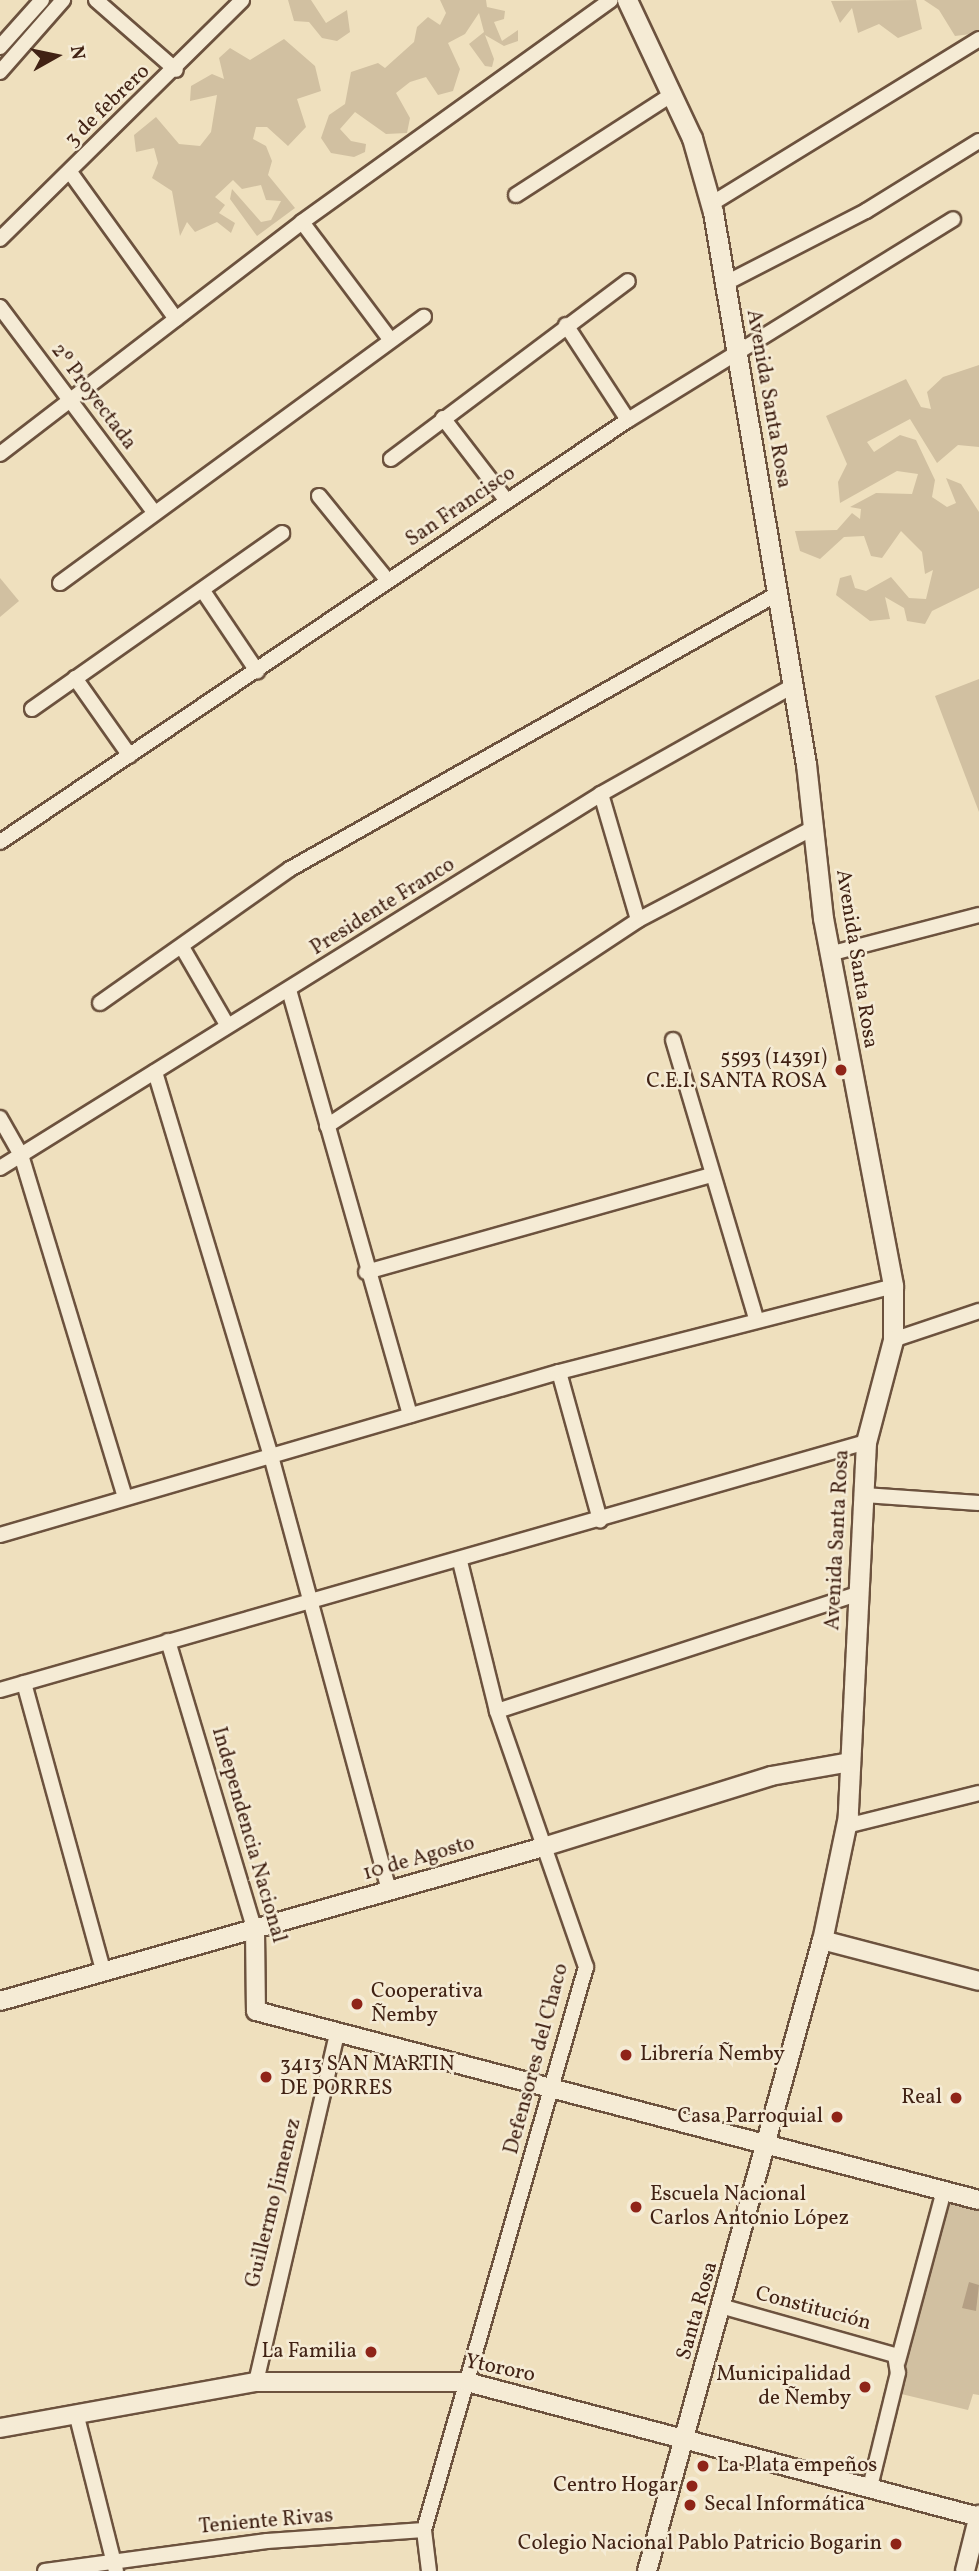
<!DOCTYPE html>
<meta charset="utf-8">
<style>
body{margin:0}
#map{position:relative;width:979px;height:2571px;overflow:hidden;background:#efe0be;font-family:Vollkorn,serif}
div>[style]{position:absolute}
.green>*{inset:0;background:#d1c0a1}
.water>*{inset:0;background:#b49f84}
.roads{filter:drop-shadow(2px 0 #6c523e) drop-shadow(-2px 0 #6c523e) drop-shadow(0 2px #6c523e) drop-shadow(0 -2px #6c523e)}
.minor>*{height:14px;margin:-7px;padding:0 7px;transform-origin:7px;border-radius:7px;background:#f5ebd5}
.tertiary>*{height:18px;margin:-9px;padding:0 9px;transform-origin:9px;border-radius:9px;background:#f5ebd5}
.secondary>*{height:19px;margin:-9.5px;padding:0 9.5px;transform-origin:9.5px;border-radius:9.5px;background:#f5ebd5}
.dots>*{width:19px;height:19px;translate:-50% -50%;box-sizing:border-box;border:4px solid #f5ebd5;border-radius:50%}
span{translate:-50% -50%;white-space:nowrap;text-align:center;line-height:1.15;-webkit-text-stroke:5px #f5ebd5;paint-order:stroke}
.street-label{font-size:21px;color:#412214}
.poi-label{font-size:21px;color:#412214}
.right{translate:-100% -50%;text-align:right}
.left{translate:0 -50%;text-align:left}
.north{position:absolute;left:21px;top:21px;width:70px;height:70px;-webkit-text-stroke:5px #f5ebd5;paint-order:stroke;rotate:81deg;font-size:19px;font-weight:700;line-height:28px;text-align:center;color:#412214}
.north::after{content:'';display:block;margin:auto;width:24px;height:32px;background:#412214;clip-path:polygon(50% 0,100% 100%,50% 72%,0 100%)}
</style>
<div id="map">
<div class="green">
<div style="clip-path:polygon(288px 0,311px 0,326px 23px,347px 10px,350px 32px,337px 41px,322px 38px,309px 22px,294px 21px)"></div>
<div style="clip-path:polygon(440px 0,486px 0,487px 7px,505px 11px,504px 19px,494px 22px,502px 41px,518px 30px,518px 41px,504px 46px,485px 35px,494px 59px,492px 67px,485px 66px,469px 44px,484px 32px,479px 13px,465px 34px,448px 43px,460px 69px,453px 91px,438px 95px,426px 77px,410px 82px,396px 93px,410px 118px,407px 133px,386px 134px,355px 112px,340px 129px,351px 141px,366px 144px,365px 152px,354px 157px,331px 153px,321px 138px,329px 115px,345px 104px,351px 72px,378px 63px,385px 68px,414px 42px,417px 27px,428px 17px,440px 25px,446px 13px)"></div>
<div style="clip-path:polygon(916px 0,922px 29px,898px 38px,879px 24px,858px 33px,852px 8px,840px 23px,831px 1px)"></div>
<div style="clip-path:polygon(924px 0,979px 0,979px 33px,955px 36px,939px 10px)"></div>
<div style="clip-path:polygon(284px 39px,315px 66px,321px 91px,297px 99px,306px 127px,288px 146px,267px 127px,256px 127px,253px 139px,266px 146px,272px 161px,268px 175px,295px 208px,257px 236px,230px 199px,232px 189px,261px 222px,271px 220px,281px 201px,266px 200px,261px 185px,242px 189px,233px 180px,215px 197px,225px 205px,219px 213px,235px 223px,231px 233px,217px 222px,195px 232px,187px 222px,180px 236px,172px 191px,152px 178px,158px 163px,154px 148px,136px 152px,134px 135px,156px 117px,179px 144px,200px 146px,211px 132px,217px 95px,190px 101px,191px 86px,212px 74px,224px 79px,219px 58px,230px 48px,250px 60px)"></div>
<div style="clip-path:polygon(979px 365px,979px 447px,958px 445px,937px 463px,910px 419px,867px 442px,874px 452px,900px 435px,916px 440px,935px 480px,932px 497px,947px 507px,956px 503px,946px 478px,961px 484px,979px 512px,979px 588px,932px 611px,925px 624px,907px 621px,904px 608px,885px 597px,890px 619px,870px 621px,836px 595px,840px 578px,851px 575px,855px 588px,866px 591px,891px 577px,909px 598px,926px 599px,933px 570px,925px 574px,922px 552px,901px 531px,882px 558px,871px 556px,864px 536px,844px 537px,820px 559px,800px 551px,795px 531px,837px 530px,852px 513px,860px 519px,861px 509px,850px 507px,876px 493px,912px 494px,918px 474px,897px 471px,840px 503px,838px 482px,847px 464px,826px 416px,906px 379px,921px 407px,931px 409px,927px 392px,943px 377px)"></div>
<div style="clip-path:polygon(0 578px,19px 601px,0 617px)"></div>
<div style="clip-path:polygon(979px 679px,979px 812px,935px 696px)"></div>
<div style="clip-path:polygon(944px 2200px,979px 2209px,979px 2395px,973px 2394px,968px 2410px,893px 2392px)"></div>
</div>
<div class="water">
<div style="clip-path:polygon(969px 2282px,979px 2285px,976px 2311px,962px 2308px)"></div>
</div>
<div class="roads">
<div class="minor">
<div style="left:96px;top:0;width:106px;rotate:41.2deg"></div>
<div style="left:0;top:47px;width:63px;rotate:-48.2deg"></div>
<div style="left:0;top:72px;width:96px;rotate:-48.8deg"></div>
<div style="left:70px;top:172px;width:181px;rotate:54.2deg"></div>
<div style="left:516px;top:195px;width:187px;rotate:-32.8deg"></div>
<div style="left:711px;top:204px;width:315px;rotate:-31.6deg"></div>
<div style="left:302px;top:222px;width:146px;rotate:53.1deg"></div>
<div style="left:0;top:239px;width:340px;rotate:-44.6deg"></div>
<div style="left:724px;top:284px;width:160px;rotate:-27.2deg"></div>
<div style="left:866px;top:211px;width:133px;rotate:-31.8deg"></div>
<div style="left:0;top:307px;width:255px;rotate:53.1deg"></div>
<div style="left:566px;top:325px;width:113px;rotate:56.9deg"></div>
<div style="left:443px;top:418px;width:105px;rotate:52.4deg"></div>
<div style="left:0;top:454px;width:381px;rotate:-37.5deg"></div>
<div style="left:302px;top:222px;width:380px;rotate:-35.7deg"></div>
<div style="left:391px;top:459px;width:296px;rotate:-36.9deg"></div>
<div style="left:319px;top:496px;width:109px;rotate:50.9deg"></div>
<div style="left:60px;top:583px;width:451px;rotate:-36.2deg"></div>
<div style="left:203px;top:591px;width:97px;rotate:56deg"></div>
<div style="left:75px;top:678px;width:95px;rotate:54.8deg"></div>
<div style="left:32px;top:709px;width:306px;rotate:-35.1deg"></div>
<div style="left:601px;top:794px;width:131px;rotate:73.6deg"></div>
<div style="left:0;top:842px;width:757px;rotate:-33.9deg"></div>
<div style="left:628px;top:420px;width:382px;rotate:-31.7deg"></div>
<div style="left:182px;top:947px;width:88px;rotate:59.9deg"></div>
<div style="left:829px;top:954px;width:155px;rotate:-14.6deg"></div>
<div style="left:289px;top:990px;width:442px;rotate:74.1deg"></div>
<div style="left:100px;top:1003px;width:232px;rotate:-35.2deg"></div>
<div style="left:290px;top:869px;width:559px;rotate:-29.45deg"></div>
<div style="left:673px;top:1040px;width:290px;rotate:73.4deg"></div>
<div style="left:155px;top:1072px;width:401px;rotate:73.2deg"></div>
<div style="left:271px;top:1456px;width:451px;rotate:74.8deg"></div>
<div style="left:0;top:1118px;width:43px;rotate:60.4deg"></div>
<div style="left:21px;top:1155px;width:357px;rotate:73.1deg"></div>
<div style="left:327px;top:1126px;width:373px;rotate:-33.5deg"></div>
<div style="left:638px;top:920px;width:200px;rotate:-27.7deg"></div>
<div style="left:0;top:1168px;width:708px;rotate:-31.89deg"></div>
<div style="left:601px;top:794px;width:218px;rotate:-29.4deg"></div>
<div style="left:366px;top:1272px;width:359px;rotate:-15.7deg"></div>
<div style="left:893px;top:1340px;width:91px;rotate:-18.6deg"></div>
<div style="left:559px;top:1372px;width:154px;rotate:74.5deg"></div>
<div style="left:864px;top:1495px;width:115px;rotate:4deg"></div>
<div style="left:0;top:1535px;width:582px;rotate:-16.26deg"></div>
<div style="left:559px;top:1372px;width:345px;rotate:-14.4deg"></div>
<div style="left:168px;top:1641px;width:303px;rotate:73.3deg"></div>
<div style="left:24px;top:1683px;width:301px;rotate:74.6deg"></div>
<div style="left:0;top:1690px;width:901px;rotate:-15.98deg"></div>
<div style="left:497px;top:1711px;width:379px;rotate:-18deg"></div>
<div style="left:846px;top:1826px;width:137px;rotate:-13.9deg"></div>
<div style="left:724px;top:2307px;width:178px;rotate:15.7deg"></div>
<div style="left:895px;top:2355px;width:18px;rotate:81deg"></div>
<div style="left:898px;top:2373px;width:117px;rotate:103.8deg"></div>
<div style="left:898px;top:2361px;width:176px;rotate:-74.9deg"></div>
<div style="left:256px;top:2382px;width:356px;rotate:-76.9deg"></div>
<div style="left:76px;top:2413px;width:163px;rotate:75.8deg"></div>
<div style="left:45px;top:2571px;width:224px;rotate:-7.7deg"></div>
<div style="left:267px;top:2541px;width:157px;rotate:-4deg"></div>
<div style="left:429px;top:2571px;width:41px;rotate:-97deg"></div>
<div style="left:424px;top:2530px;width:586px;rotate:-73.95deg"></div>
<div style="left:586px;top:1967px;width:271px;rotate:-109.2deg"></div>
<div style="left:497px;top:1711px;width:154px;rotate:-103.9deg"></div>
</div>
<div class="tertiary">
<div style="left:255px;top:1931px;width:80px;rotate:89.3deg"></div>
<div style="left:256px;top:2011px;width:747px;rotate:14.65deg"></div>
<div style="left:0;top:2001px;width:561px;rotate:-15.82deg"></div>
<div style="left:540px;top:1848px;width:242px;rotate:-17.3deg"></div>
<div style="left:771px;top:1776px;width:80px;rotate:-10deg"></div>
<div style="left:0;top:2428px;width:260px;rotate:-10.2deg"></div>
<div style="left:256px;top:2382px;width:211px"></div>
<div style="left:467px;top:2382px;width:529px;rotate:14.77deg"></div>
<div style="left:647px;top:2571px;width:655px;rotate:-74.5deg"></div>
<div style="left:822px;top:1940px;width:162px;rotate:14.6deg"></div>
<div style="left:965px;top:2571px;width:58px;rotate:-76deg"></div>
</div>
<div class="secondary">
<div style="left:627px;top:0;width:153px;rotate:64.8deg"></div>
<div style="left:692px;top:138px;width:77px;rotate:74.2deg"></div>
<div style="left:713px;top:212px;width:560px;rotate:80.44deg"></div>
<div style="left:806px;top:764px;width:155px;rotate:83.7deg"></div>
<div style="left:823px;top:918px;width:375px;rotate:79.2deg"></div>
<div style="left:893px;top:1286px;width:54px;rotate:90deg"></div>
<div style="left:893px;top:1340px;width:106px;rotate:104.8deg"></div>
<div style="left:866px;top:1442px;width:374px;rotate:92.8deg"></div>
<div style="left:848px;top:1816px;width:127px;rotate:101.8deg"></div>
</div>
</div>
<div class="dots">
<div style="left:841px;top:1070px;background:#8f2418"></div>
<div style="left:357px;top:2004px;background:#8f2418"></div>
<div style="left:626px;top:2055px;background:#8f2418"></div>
<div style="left:266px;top:2077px;background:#8f2418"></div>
<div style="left:956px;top:2098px;background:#8f2418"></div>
<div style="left:837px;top:2117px;background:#8f2418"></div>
<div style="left:636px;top:2207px;background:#8f2418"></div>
<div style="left:371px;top:2352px;background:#8f2418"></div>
<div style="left:865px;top:2387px;background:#8f2418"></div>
<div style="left:703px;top:2466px;background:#8f2418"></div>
<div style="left:692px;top:2486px;background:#8f2418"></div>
<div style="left:690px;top:2505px;background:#8f2418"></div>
<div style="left:896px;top:2544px;background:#8f2418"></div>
</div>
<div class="street-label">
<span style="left:108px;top:106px;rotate:-44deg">3 de febrero</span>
<span style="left:93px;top:397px;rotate:53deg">2º Proyectada</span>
<span style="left:768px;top:399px;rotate:80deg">Avenida Santa Rosa</span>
<span style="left:461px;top:507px;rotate:-34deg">San Francisco</span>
<span style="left:383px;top:907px;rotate:-32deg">Presidente Franco</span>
<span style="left:856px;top:959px;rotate:81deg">Avenida Santa Rosa</span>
<span style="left:838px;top:1540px;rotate:-87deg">Avenida Santa Rosa</span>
<span style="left:248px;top:1835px;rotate:74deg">Independencia Nacional</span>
<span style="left:419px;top:1859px;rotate:-16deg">10 de Agosto</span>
<span style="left:537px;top:2059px;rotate:-75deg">Defensores del Chaco</span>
<span style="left:274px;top:2203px;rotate:-76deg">Guillermo Jimenez</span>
<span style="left:813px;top:2309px;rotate:15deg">Constitución</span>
<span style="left:698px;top:2311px;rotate:-74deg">Santa Rosa</span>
<span style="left:500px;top:2369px;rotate:12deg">Ytororo</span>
<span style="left:266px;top:2522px;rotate:-5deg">Teniente Rivas</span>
</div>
<div class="poi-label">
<span class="right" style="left:827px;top:1070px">5593 (14391)<br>C.E.I. SANTA ROSA</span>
<span class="left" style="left:371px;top:2004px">Cooperativa<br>Ñemby</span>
<span class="left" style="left:640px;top:2055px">Librería Ñemby</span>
<span class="left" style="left:280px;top:2077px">3413 SAN MARTIN<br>DE PORRES</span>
<span class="right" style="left:942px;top:2098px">Real</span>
<span class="right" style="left:823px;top:2117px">Casa Parroquial</span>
<span class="left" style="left:650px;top:2207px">Escuela Nacional<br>Carlos Antonio López</span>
<span class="right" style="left:357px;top:2352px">La Familia</span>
<span class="right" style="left:851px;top:2387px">Municipalidad<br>de Ñemby</span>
<span class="left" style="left:717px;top:2466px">La Plata empeños</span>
<span class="right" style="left:678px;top:2486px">Centro Hogar</span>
<span class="left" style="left:704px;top:2505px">Secal Informática</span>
<span class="right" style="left:882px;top:2544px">Colegio Nacional Pablo Patricio Bogarin</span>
</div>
<div class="north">N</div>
</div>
